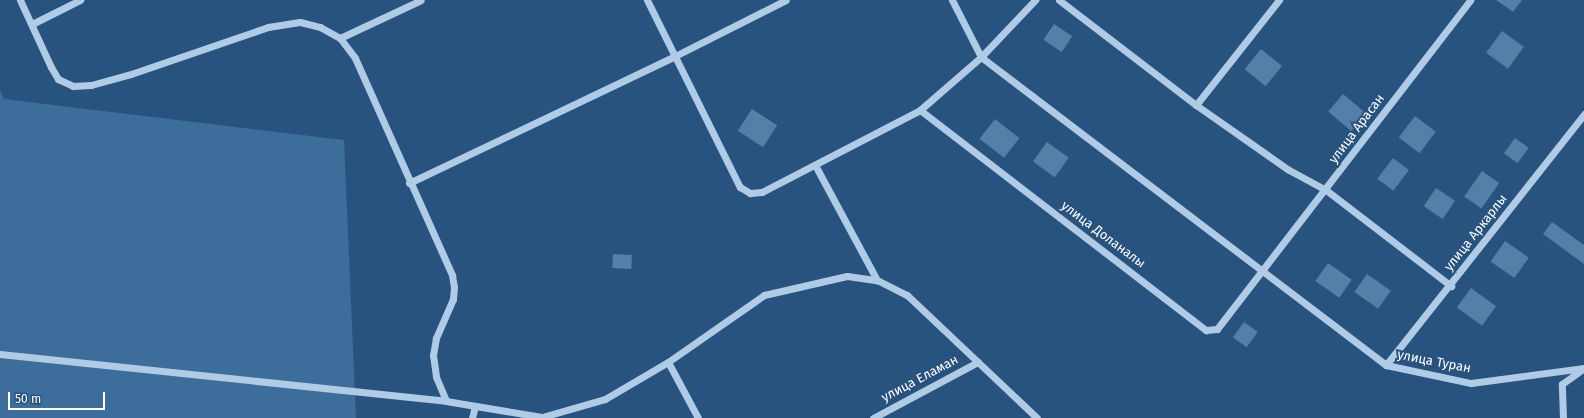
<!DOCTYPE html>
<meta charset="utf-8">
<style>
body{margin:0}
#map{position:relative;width:1584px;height:418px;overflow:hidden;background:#28537e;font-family:"Fira Sans",sans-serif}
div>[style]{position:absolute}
.green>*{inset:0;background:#3d6d9b}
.building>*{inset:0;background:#557fa9;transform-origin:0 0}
.minor>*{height:7px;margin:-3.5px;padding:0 3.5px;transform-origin:3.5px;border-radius:3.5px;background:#afcbe5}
span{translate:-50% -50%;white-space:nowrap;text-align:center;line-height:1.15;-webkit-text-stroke:4px #28537e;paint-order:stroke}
.street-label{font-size:13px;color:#fff}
.scale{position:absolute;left:8px;top:392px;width:97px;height:18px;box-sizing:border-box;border:2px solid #fff;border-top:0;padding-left:5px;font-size:12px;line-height:14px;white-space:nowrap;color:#fff;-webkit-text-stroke:3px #28537e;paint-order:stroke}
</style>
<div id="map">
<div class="green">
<div style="clip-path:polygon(0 90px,4px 99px,344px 140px,356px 418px,0 418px)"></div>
</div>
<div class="building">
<div style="clip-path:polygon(1496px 0,1522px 0,1513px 12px)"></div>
<div style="left:1054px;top:24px;width:22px;height:19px;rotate:34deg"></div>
<div style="left:1502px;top:31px;width:27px;height:27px;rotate:36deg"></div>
<div style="left:1261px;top:49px;width:27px;height:26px;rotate:39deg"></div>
<div style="left:1343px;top:94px;width:30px;height:23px;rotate:40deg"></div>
<div style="left:752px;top:109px;width:30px;height:26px;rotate:33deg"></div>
<div style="left:1415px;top:116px;width:26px;height:27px;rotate:37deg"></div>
<div style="left:995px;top:119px;width:31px;height:25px;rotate:38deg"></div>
<div style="left:1515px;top:138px;width:17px;height:19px;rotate:36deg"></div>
<div style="left:1047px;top:142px;width:27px;height:24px;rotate:36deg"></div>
<div style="left:1393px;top:158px;width:20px;height:26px;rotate:37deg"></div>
<div style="left:1482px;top:171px;width:21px;height:31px;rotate:35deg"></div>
<div style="left:1436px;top:188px;width:23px;height:22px;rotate:34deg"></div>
<div style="clip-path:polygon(1552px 222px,1584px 245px,1584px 264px,1543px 234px)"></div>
<div style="left:1505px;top:241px;width:29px;height:25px;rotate:35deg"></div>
<div style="left:613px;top:254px;width:19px;height:14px;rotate:3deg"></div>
<div style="left:1328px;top:263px;width:29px;height:22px;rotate:35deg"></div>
<div style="left:1367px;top:274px;width:29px;height:22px;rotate:35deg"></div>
<div style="left:1471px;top:288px;width:31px;height:24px;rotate:36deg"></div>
<div style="left:1244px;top:322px;width:17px;height:19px;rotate:36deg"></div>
</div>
<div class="minor">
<div style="left:20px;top:0;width:74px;rotate:65.2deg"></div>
<div style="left:51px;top:67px;width:14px;rotate:60deg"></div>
<div style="left:58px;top:79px;width:17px;rotate:25deg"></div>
<div style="left:73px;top:86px;width:18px;rotate:-3deg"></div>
<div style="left:91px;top:85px;width:41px;rotate:-15.4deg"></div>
<div style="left:131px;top:74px;width:145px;rotate:-18.9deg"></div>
<div style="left:268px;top:27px;width:32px;rotate:-9deg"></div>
<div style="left:300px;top:22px;width:21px;rotate:14deg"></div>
<div style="left:320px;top:27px;width:23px;rotate:29deg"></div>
<div style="left:340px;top:38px;width:25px;rotate:53deg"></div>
<div style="left:355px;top:58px;width:238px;rotate:65.9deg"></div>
<div style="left:452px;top:275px;width:12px;rotate:81deg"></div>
<div style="left:454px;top:287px;width:12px;rotate:95deg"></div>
<div style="left:453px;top:299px;width:43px;rotate:113.6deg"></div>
<div style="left:436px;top:338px;width:17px;rotate:100deg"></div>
<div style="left:433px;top:355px;width:22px;rotate:82deg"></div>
<div style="left:436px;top:377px;width:26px;rotate:67deg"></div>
<div style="left:647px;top:0;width:209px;rotate:63.6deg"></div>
<div style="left:740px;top:187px;width:12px;rotate:31deg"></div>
<div style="left:750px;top:193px;width:12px;rotate:-5deg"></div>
<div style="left:762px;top:192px;width:178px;rotate:-27.4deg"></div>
<div style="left:920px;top:110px;width:81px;rotate:-41deg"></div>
<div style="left:981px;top:57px;width:79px;rotate:-46.5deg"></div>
<div style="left:952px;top:0;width:64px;rotate:63deg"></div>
<div style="left:981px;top:57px;width:509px;rotate:37.25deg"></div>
<div style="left:1386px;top:365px;width:87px;rotate:12deg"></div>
<div style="left:1471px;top:383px;width:114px;rotate:-7.6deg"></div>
<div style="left:1059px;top:0;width:173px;rotate:37.5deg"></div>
<div style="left:1196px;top:105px;width:113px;rotate:35deg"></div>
<div style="left:1289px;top:170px;width:42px;rotate:28.4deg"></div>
<div style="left:1326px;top:190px;width:158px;rotate:37.5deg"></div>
<div style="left:32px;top:24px;width:54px;rotate:-26.6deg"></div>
<div style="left:340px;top:38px;width:89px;rotate:-25.1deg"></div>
<div style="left:1196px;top:105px;width:134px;rotate:-51.7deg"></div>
<div style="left:920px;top:110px;width:361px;rotate:37.6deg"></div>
<div style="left:1206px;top:330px;width:11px;rotate:-5deg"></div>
<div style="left:1217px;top:329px;width:415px;rotate:-52.4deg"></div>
<div style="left:815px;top:165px;width:131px;rotate:61.7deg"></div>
<div style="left:409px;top:183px;width:295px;rotate:-25.5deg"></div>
<div style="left:675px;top:56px;width:124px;rotate:-26.8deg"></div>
<div style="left:0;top:354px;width:448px;rotate:6deg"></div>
<div style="left:446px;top:401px;width:97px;rotate:9.5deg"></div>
<div style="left:542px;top:417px;width:66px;rotate:-15.9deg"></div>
<div style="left:605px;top:399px;width:73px;rotate:-30.4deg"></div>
<div style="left:668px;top:362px;width:117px;rotate:-34.9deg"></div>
<div style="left:764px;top:295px;width:85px;rotate:-12.9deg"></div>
<div style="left:847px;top:276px;width:30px;rotate:8deg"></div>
<div style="left:877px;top:280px;width:34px;rotate:27deg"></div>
<div style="left:907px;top:295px;width:179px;rotate:43.4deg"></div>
<div style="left:668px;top:362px;width:64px;rotate:61.8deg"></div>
<div style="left:1386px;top:365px;width:320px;rotate:-51.7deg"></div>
<div style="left:472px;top:418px;width:12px;rotate:-76deg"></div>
<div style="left:873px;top:418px;width:119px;rotate:-28.1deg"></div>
<div style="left:1563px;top:418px;width:34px;rotate:-92deg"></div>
<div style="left:1562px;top:384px;width:26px;rotate:-36deg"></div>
</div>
<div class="street-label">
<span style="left:1357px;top:129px;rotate:-53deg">улица Арасан</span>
<span style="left:1476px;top:233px;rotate:-52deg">улица Аркарлы</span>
<span style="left:1103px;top:235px;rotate:37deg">улица Доланалы</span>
<span style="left:1434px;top:362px;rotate:11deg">улица Туран</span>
<span style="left:920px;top:379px;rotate:-28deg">улица Еламан</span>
</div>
<div class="scale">50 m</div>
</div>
